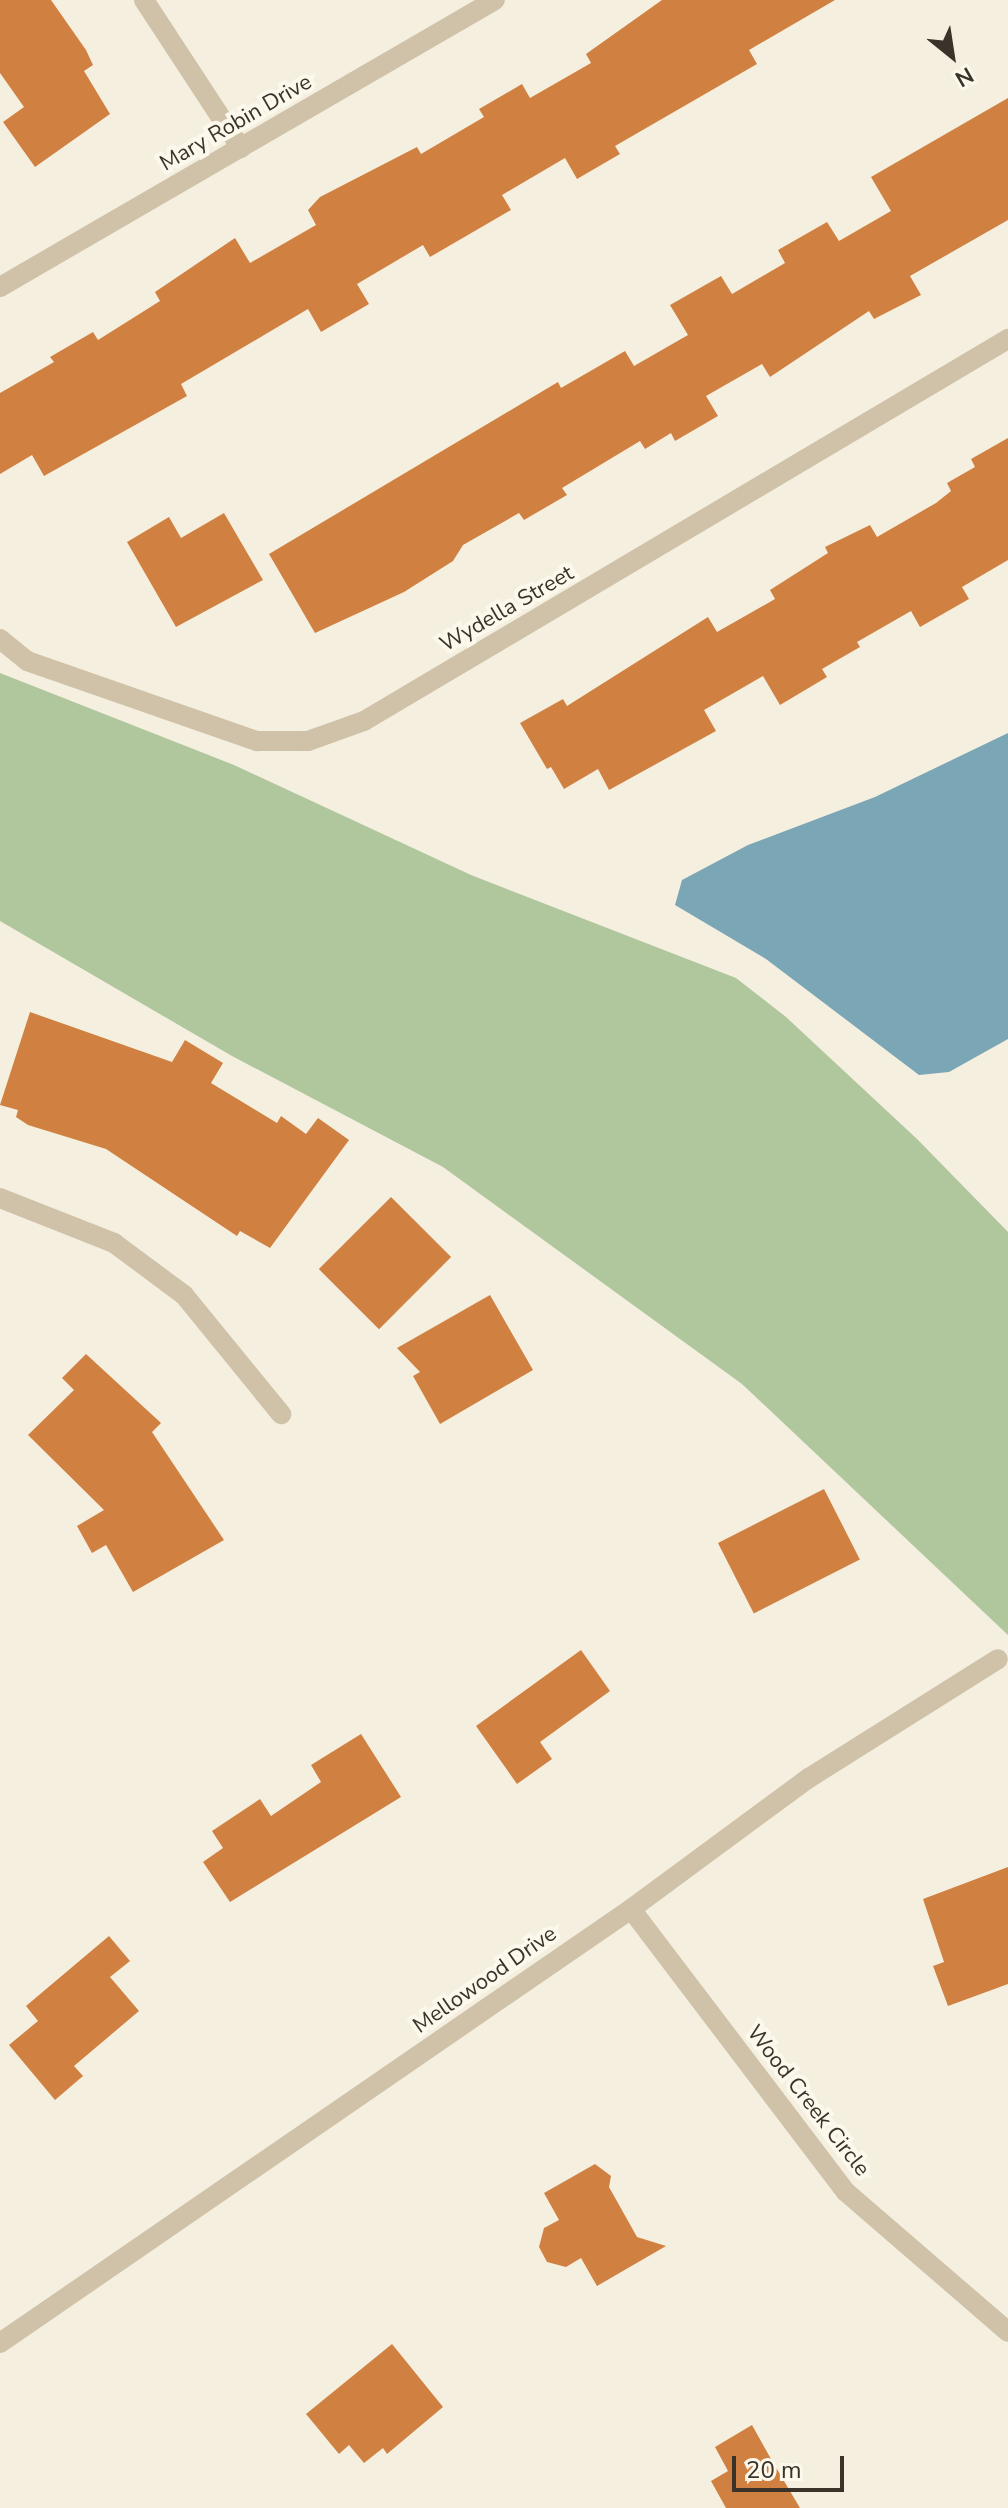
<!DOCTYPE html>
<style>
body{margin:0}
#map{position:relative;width:1008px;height:2508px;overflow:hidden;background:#f5efdf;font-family:"Nunito Sans",sans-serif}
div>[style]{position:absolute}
.green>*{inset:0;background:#b0c69d}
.water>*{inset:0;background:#7ba6b5}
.building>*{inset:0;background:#d08142;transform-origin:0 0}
.minor>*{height:20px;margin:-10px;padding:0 10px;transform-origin:10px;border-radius:10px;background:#cfc2a9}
span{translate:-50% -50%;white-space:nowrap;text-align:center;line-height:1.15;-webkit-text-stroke:8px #fcf8ec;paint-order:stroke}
.street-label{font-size:22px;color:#3b3329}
.north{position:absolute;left:912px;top:16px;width:80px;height:80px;-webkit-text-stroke:6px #fcf8ec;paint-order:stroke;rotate:150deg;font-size:22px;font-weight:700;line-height:32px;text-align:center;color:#3b3329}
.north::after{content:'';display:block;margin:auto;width:28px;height:36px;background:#3b3329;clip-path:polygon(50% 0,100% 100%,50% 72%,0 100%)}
.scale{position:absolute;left:732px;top:2456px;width:112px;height:36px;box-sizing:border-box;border:4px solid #3b3329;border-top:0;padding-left:10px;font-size:24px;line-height:28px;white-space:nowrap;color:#3b3329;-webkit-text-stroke:6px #fcf8ec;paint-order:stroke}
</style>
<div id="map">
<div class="green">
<div style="clip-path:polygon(0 673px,234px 765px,471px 875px,736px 978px,786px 1017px,917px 1139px,1008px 1232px,1008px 1635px,742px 1384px,443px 1167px,232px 1056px,0 921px)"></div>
</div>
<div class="water">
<div style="clip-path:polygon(1008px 733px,1008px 1039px,949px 1072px,919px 1075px,766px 959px,675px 905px,682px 880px,748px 845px,875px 797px)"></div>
</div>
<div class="building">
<div style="clip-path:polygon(0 0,51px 0,86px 50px,93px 65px,84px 71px,110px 114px,35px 167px,3px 122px,24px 107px,0 73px)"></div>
<div style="clip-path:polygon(662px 0,835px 0,749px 50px,757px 64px,615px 146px,620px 154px,577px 179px,565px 158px,502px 195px,511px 210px,430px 257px,423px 245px,357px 284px,369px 304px,321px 332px,308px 309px,181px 384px,187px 396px,44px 476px,32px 455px,0 474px,0 393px,54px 362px,50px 357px,93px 332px,98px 340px,160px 301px,155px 292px,235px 238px,250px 263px,316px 225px,308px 210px,320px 197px,417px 147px,421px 154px,484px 117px,479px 109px,522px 84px,530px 98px,591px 63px,586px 54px)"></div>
<div style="clip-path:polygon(1008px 98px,1008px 220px,910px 276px,921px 295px,874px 319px,869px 311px,770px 377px,762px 364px,706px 396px,718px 416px,675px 441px,671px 433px,645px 449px,640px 441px,562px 488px,567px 495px,524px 520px,519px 513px,463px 545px,453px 561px,404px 592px,315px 633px,269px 554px,558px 382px,561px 388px,625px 351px,634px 366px,688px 335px,670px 305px,721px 276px,732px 294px,785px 263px,778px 250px,827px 222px,839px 241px,891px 211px,871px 177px)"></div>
<div style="clip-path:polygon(1008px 438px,1008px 560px,962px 587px,969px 599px,920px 627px,911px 611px,857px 642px,860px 647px,822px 669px,827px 677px,780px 705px,763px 676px,704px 710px,716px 731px,609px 790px,598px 769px,564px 789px,551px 767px,547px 769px,520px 723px,563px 699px,567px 706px,708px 617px,717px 632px,775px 599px,770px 590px,828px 553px,825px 547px,870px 525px,877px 537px,936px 503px,951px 491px,947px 483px,975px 467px,971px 459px)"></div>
<div style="clip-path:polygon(224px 513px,263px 580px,176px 627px,127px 542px,169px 517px,181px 538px)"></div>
<div style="clip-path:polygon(30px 1012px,172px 1062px,185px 1040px,223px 1063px,211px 1083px,277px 1123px,281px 1116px,306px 1134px,318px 1118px,349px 1140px,270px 1248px,240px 1231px,237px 1236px,106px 1149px,28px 1125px,16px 1117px,18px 1110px,0 1105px)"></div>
<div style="left:391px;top:1197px;width:85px;height:102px;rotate:45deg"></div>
<div style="clip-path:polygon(490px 1295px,533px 1370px,440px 1424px,413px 1376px,420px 1372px,397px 1348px)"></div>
<div style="clip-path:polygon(86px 1354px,161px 1423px,152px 1432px,224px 1540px,133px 1592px,106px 1545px,92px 1553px,77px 1526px,104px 1510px,28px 1435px,74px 1390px,62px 1378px)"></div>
<div style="left:824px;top:1489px;width:79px;height:119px;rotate:63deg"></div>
<div style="clip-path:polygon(581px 1650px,610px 1691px,540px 1742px,552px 1759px,517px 1784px,476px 1726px)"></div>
<div style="clip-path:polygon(361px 1734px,401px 1797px,230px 1902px,203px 1862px,223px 1848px,212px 1831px,260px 1799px,271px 1816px,321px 1782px,311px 1765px)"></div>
<div style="clip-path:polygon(1008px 1867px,1008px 1984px,948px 2006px,933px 1966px,944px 1962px,923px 1899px)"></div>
<div style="clip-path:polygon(109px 1936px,130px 1961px,110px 1977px,139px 2011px,74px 2066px,83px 2076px,55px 2100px,9px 2045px,38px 2021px,26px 2006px)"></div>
<div style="clip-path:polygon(595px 2164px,611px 2176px,609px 2187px,637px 2237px,666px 2246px,597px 2286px,581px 2258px,566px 2267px,547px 2262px,539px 2247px,544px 2228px,559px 2220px,544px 2193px)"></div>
<div style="clip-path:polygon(392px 2344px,443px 2407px,387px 2454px,383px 2448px,364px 2463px,349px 2445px,339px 2454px,306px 2414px)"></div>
<div style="clip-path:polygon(752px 2425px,771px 2459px,800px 2508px,726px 2508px,711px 2481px,728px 2471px,715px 2447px)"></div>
</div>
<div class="minor">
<div style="left:144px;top:0;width:177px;rotate:56.8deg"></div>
<div style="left:0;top:287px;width:572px;rotate:-30.11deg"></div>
<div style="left:0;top:639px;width:35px;rotate:39deg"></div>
<div style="left:27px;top:661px;width:244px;rotate:19.2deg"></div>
<div style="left:257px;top:741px;width:51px"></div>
<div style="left:308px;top:741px;width:59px;rotate:-19.7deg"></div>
<div style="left:364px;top:721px;width:749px;rotate:-30.68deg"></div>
<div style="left:0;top:1198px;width:123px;rotate:21.5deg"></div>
<div style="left:114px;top:1243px;width:87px;rotate:36.6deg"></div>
<div style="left:184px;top:1295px;width:154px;rotate:50.8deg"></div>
<div style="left:631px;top:1909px;width:355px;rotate:52.8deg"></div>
<div style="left:846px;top:2192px;width:214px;rotate:40.8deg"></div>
<div style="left:0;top:2343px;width:766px;rotate:-34.52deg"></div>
<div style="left:631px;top:1909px;width:221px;rotate:-36.4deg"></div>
<div style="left:809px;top:1778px;width:223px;rotate:-32.2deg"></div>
</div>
<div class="street-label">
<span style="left:236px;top:123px;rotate:-30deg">Mary Robin Drive</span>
<span style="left:507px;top:609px;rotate:-30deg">Wydella Street</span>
<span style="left:485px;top:1980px;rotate:-35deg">Mellowood Drive</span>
<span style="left:808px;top:2101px;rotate:52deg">Wood Creek Circle</span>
</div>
<div class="north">N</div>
<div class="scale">20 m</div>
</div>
